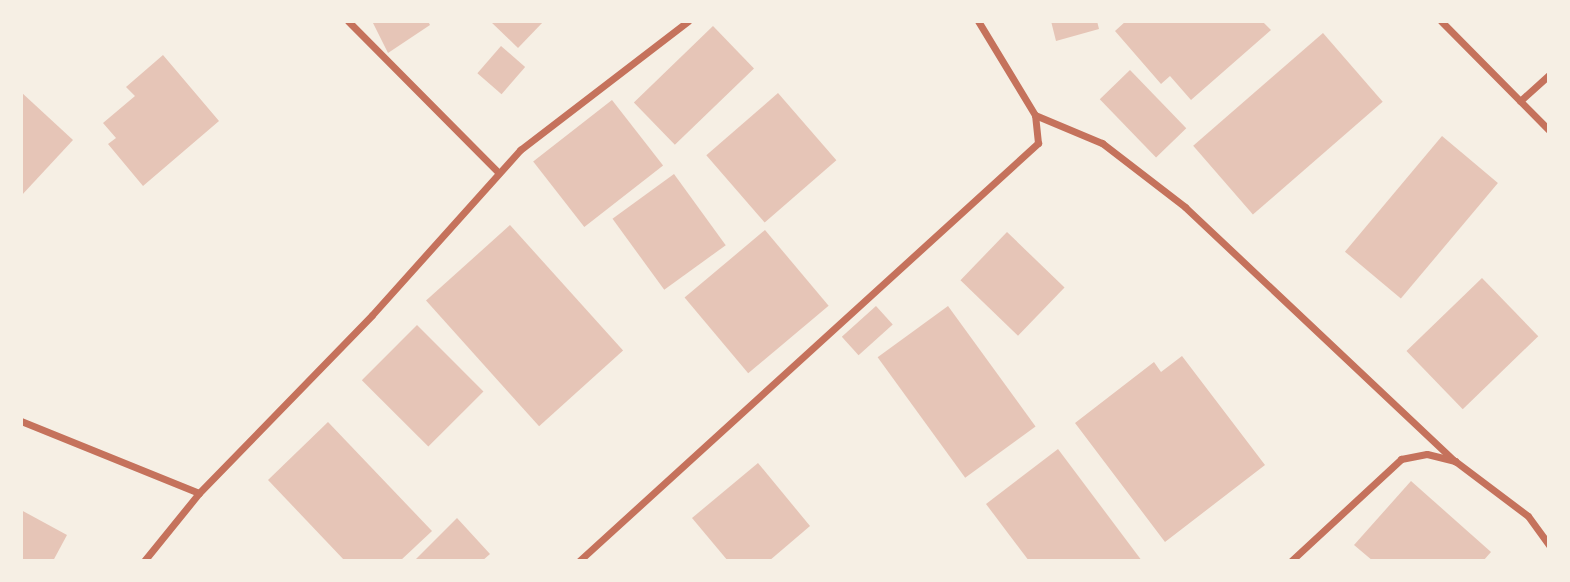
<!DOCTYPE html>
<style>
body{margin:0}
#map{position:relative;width:1570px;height:582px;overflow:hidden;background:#f6efe4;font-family:"DejaVu Sans",sans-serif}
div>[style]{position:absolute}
.building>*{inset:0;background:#e6c5b7;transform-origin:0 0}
.minor>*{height:7px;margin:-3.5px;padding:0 3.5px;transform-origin:3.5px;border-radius:3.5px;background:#c5725c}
span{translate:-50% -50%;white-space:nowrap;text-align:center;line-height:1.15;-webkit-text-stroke:7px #f6efe4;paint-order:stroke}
.frame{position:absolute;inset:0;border:23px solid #f6efe4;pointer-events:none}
</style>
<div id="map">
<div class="building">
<div style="clip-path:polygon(372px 21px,428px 21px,430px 25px,388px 53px)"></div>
<div style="clip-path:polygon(490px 21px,544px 21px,518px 48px)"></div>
<div style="clip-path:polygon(1051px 21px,1097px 21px,1099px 29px,1056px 41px)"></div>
<div style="clip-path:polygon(1126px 21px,1262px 21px,1271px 30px,1191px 100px,1170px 76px,1161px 84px,1115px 31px)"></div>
<div style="left:713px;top:26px;width:59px;height:110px;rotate:46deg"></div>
<div style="left:1323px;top:33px;width:91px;height:172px;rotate:49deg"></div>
<div style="left:501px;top:46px;width:32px;height:36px;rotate:41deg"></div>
<div style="clip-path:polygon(163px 55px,219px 121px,143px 186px,108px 144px,116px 138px,103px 123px,135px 96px,126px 87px)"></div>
<div style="left:1130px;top:70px;width:81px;height:42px;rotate:46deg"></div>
<div style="clip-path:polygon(21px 92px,73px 140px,21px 196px)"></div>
<div style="left:778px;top:93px;width:89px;height:95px;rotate:49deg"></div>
<div style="left:612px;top:100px;width:83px;height:100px;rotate:52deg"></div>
<div style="left:1442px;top:136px;width:73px;height:151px;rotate:40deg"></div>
<div style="left:674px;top:174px;width:88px;height:76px;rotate:54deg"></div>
<div style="left:510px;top:225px;width:169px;height:113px;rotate:48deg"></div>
<div style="left:765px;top:230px;width:99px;height:105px;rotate:50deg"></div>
<div style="left:1007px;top:232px;width:80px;height:67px;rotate:44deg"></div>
<div style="left:1482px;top:278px;width:81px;height:105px;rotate:46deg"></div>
<div style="left:876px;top:306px;width:25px;height:46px;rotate:48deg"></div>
<div style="left:948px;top:306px;width:149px;height:87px;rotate:54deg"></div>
<div style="left:417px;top:325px;width:94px;height:78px;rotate:45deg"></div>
<div style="clip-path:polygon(1182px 356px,1265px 465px,1165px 542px,1075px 423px,1154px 362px,1161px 372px)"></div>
<div style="clip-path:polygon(328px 422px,432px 531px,400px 561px,345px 561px,268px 480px)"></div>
<div style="clip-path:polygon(1058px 449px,1142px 561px,1029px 561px,986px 504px)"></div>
<div style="clip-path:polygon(758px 463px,810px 526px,769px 561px,728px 561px,692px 518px)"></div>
<div style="clip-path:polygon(1411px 481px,1491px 552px,1483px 561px,1373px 561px,1354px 545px)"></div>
<div style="clip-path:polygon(21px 510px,67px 535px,53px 561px,21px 561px)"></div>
<div style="clip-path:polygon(457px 518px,490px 554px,482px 561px,414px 561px)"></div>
</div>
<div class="minor">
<div style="left:348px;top:21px;width:214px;rotate:45.2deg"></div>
<div style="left:1441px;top:21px;width:153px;rotate:45.3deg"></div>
<div style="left:1520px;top:101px;width:39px;rotate:-42deg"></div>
<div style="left:1035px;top:115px;width:73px;rotate:22.7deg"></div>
<div style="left:1102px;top:143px;width:105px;rotate:37.6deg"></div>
<div style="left:1185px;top:207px;width:371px;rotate:43.3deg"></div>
<div style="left:1455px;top:461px;width:91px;rotate:37deg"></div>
<div style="left:1528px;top:516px;width:36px;rotate:54deg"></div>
<div style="left:21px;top:421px;width:192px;rotate:22deg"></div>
<div style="left:144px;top:561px;width:87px;rotate:-51deg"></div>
<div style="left:199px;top:493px;width:248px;rotate:-45.8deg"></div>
<div style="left:372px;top:315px;width:222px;rotate:-48.1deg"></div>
<div style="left:520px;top:150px;width:212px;rotate:-37.5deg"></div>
<div style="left:579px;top:561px;width:621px;rotate:-42.32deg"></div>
<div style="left:1038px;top:143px;width:28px;rotate:-96deg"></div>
<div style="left:1035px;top:115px;width:110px;rotate:-121.2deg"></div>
<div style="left:1291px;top:561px;width:150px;rotate:-42.8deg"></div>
<div style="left:1401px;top:459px;width:26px;rotate:-11deg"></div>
<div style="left:1427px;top:454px;width:29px;rotate:14deg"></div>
</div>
<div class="frame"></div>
</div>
